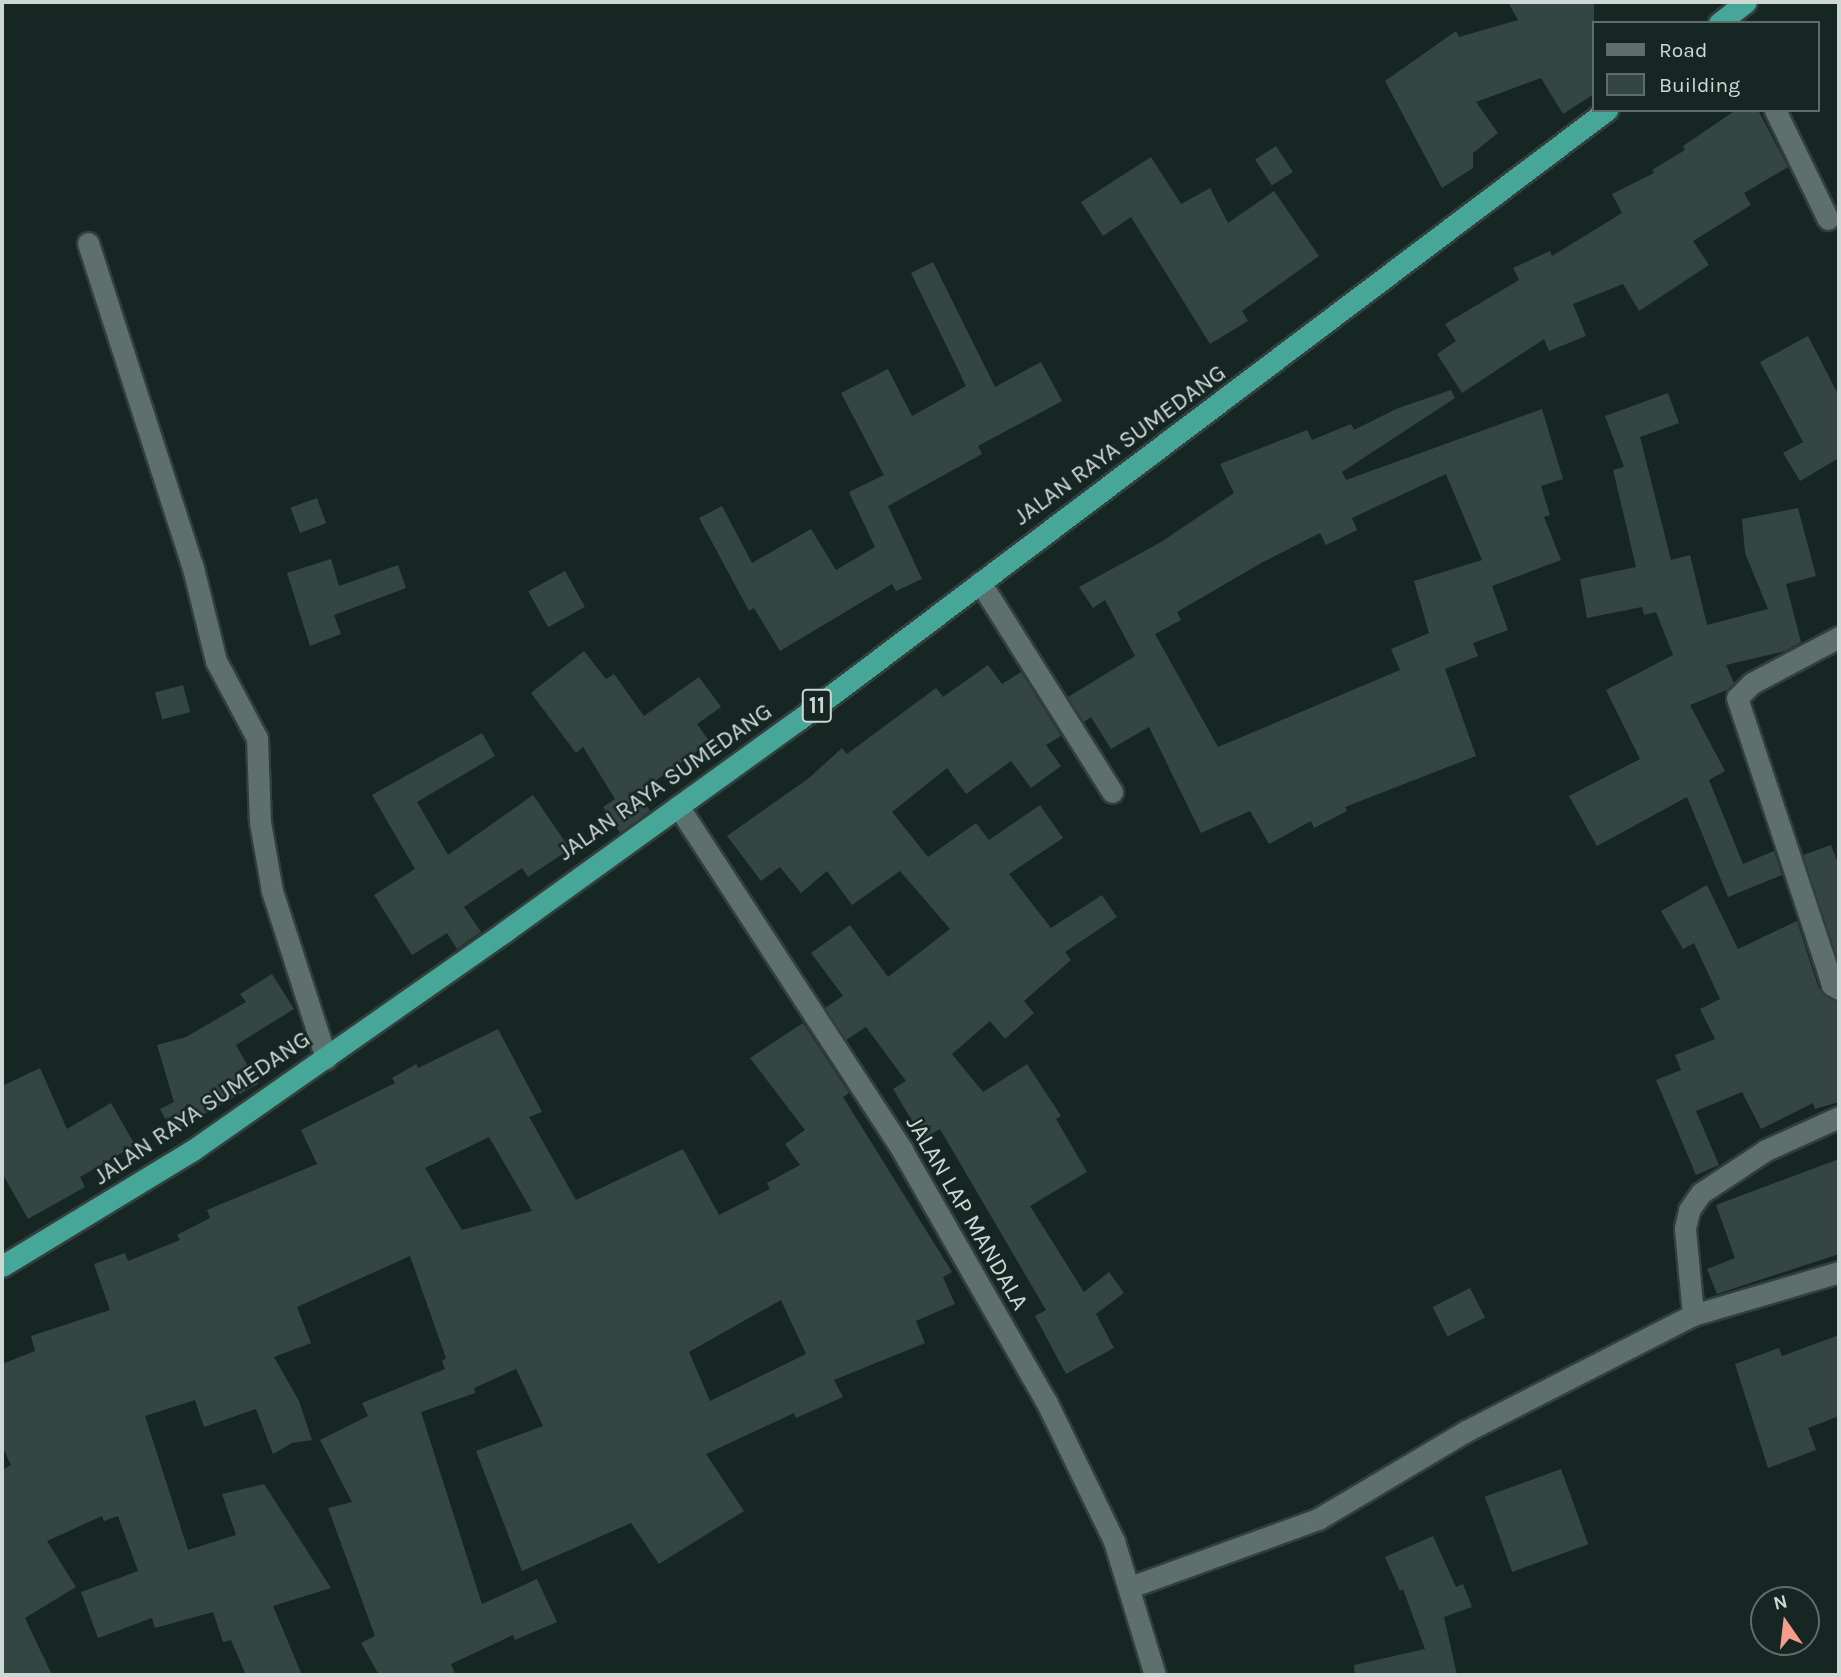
<!DOCTYPE html>
<style>
body{margin:0}
#map{position:relative;width:1841px;height:1677px;overflow:hidden;background:#162623;font-family:Karla,sans-serif}
div>[style]{position:absolute}
.building>*{inset:0;background:#344643;transform-origin:0 0}
.roads{filter:drop-shadow(2px 0 #333f3d) drop-shadow(-2px 0 #333f3d) drop-shadow(0 2px #333f3d) drop-shadow(0 -2px #333f3d)}
.minor>*{height:21px;margin:-10.5px;padding:0 10.5px;transform-origin:10.5px;border-radius:10.5px;background:#5e706d}
.highway>*{height:21px;margin:-10.5px;padding:0 10.5px;transform-origin:10.5px;border-radius:10.5px;background:#46a799}
span{translate:-50% -50%;white-space:nowrap;text-align:center;line-height:1.15;-webkit-text-stroke:5px #162623;paint-order:stroke}
.shield-label span{padding:2px 5px;background:#162623;border:2px solid;border-radius:5px;-webkit-text-stroke-width:0}
.shield-label{font-size:23px;color:#cdd8d5;font-weight:700}
.street-label{font-size:24px;color:#cdd8d5}
.frame{position:absolute;inset:0;border:4px solid #cdd8d5;pointer-events:none}
.legend{position:absolute;left:1592px;top:21px;width:228px;height:91px;box-sizing:border-box;background:#162623;border:2px solid #5f6d6a;margin:0;padding:9px 12px;list-style:none;font-size:21px;color:#cdd8d5}
.legend li{display:flex;align-items:center;gap:14px;height:35px}
.legend b{width:35px;border:2px solid #5f6d6a}
.north{position:absolute;left:1750px;top:1586px;width:70px;height:70px;box-sizing:border-box;background:#162623;border:2px solid #5f6d6a;border-radius:50%;rotate:346deg;font-size:19px;font-weight:700;line-height:28px;text-align:center;color:#cdd8d5}
.north::after{content:'';display:block;margin:auto;width:24px;height:32px;background:#f49d8b;clip-path:polygon(50% 0,100% 100%,50% 72%,0 100%)}
</style>
<div id="map">
<div class="building">
<div style="clip-path:polygon(1508px 2px,1594px 2px,1594px 94px,1563px 114px,1541px 78px,1476px 102px,1498px 133px,1473px 153px,1473px 168px,1442px 188px,1385px 81px,1456px 31px,1459px 37px,1518px 20px)"></div>
<div style="clip-path:polygon(1736px 110px,1758px 110px,1788px 167px,1744px 193px,1751px 205px,1693px 241px,1709px 265px,1639px 311px,1623px 284px,1573px 304px,1586px 336px,1549px 351px,1544px 339px,1462px 393px,1437px 354px,1456px 341px,1445px 324px,1519px 280px,1513px 268px,1550px 251px,1552px 256px,1622px 213px,1612px 194px,1654px 173px,1652px 170px,1685px 150px,1683px 146px)"></div>
<div style="left:1276px;top:146px;width:31px;height:25px;rotate:57deg"></div>
<div style="clip-path:polygon(1151px 157px,1181px 204px,1210px 188px,1228px 223px,1274px 191px,1319px 256px,1242px 311px,1248px 321px,1210px 344px,1131px 217px,1103px 236px,1081px 202px)"></div>
<div style="clip-path:polygon(933px 262px,995px 387px,1041px 362px,1062px 401px,978px 446px,982px 454px,888px 506px,922px 579px,896px 591px,892px 584px,780px 651px,754px 608px,749px 611px,699px 518px,722px 506px,752px 563px,811px 529px,836px 570px,875px 547px,849px 492px,884px 475px,841px 393px,888px 369px,912px 416px,966px 386px,911px 273px)"></div>
<div style="clip-path:polygon(1808px 336px,1839px 396px,1839px 458px,1800px 481px,1783px 453px,1803px 442px,1760px 362px)"></div>
<div style="clip-path:polygon(evenodd,1451px 390px,1455px 398px,1342px 472px,1346px 480px,1542px 409px,1563px 479px,1541px 486px,1550px 515px,1544px 517px,1561px 560px,1492px 586px,1508px 630px,1473px 643px,1478px 656px,1445px 669px,1476px 756px,1345px 807px,1347px 811px,1314px 828px,1311px 821px,1269px 844px,1250px 811px,1201px 833px,1149px 727px,1111px 749px,1091px 717px,1084px 722px,1068px 697px,1135px 656px,1105px 600px,1093px 608px,1079px 587px,1161px 542px,1234px 493px,1220px 464px,1307px 430px,1312px 440px,1351px 424px,1354px 430px,1396px 409px,1451px 390px,1446px 474px,1482px 560px,1414px 581px,1429px 633px,1391px 649px,1400px 670px,1218px 747px,1155px 634px,1181px 620px,1177px 612px,1263px 562px,1320px 533px,1326px 545px,1357px 530px,1352px 518px,1446px 474px)"></div>
<div style="clip-path:polygon(1668px 393px,1679px 423px,1640px 437px,1671px 560px,1690px 555px,1707px 625px,1768px 609px,1745px 553px,1742px 519px,1798px 508px,1816px 576px,1786px 584px,1801px 642px,1785px 651px,1726px 665px,1734px 683px,1727px 690px,1690px 705px,1725px 771px,1709px 780px,1743px 864px,1774px 851px,1782px 875px,1728px 897px,1687px 797px,1597px 846px,1569px 796px,1640px 759px,1606px 690px,1673px 655px,1656px 612px,1644px 615px,1642px 607px,1587px 618px,1580px 579px,1636px 567px,1613px 470px,1624px 467px,1605px 416px)"></div>
<div style="left:317px;top:498px;width:27px;height:28px;rotate:70deg"></div>
<div style="clip-path:polygon(331px 559px,339px 586px,398px 565px,406px 588px,334px 615px,341px 634px,310px 646px,287px 573px)"></div>
<div style="left:565px;top:571px;width:41px;height:42px;rotate:61deg"></div>
<div style="clip-path:polygon(584px 651px,606px 679px,614px 674px,644px 716px,699px 677px,721px 707px,697px 724px,710px 742px,638px 793px,650px 811px,620px 833px,603px 807px,615px 799px,583px 747px,576px 753px,531px 693px)"></div>
<div style="clip-path:polygon(988px 665px,1002px 684px,1021px 672px,1061px 736px,1046px 745px,1061px 766px,1031px 788px,1011px 761px,966px 794px,947px 768px,892px 812px,928px 857px,976px 823px,989px 840px,1040px 805px,1063px 838px,1009px 874px,1051px 928px,1102px 895px,1117px 917px,1065px 952px,1071px 960px,1024px 1001px,1034px 1013px,1005px 1039px,990px 1021px,952px 1054px,983px 1092px,1027px 1064px,1061px 1116px,1056px 1119px,1087px 1172px,1030px 1206px,1084px 1292px,1109px 1272px,1124px 1293px,1096px 1314px,1114px 1348px,1066px 1374px,1035px 1316px,1046px 1310px,940px 1129px,923px 1139px,893px 1089px,906px 1081px,866px 1027px,846px 1040px,825px 1008px,843px 996px,811px 953px,850px 925px,888px 977px,950px 929px,900px 871px,852px 905px,827px 871px,801px 893px,780px 867px,761px 881px,727px 836px,809px 778px,842px 748px,847px 754px,936px 688px,943px 697px)"></div>
<div style="left:183px;top:685px;width:28px;height:29px;rotate:75deg"></div>
<div style="clip-path:polygon(482px 733px,495px 756px,417px 802px,448px 855px,533px 795px,570px 849px,528px 877px,522px 868px,464px 907px,481px 932px,457px 949px,447px 933px,412px 955px,374px 895px,415px 869px,372px 795px)"></div>
<div style="clip-path:polygon(1831px 845px,1839px 866px,1839px 964px,1803px 855px)"></div>
<div style="clip-path:polygon(1707px 885px,1738px 949px,1797px 921px,1819px 989px,1839px 1002px,1839px 1102px,1815px 1109px,1813px 1103px,1761px 1129px,1742px 1092px,1696px 1111px,1719px 1165px,1696px 1175px,1656px 1080px,1681px 1070px,1675px 1055px,1715px 1039px,1700px 1009px,1720px 999px,1694px 943px,1683px 949px,1661px 911px)"></div>
<div style="clip-path:polygon(272px 974px,294px 1009px,236px 1045px,258px 1084px,172px 1132px,160px 1109px,174px 1102px,157px 1045px,186px 1037px,246px 1002px,240px 994px)"></div>
<div style="clip-path:polygon(evenodd,803px 1023px,849px 1093px,843px 1097px,952px 1272px,943px 1277px,955px 1304px,916px 1321px,925px 1343px,834px 1380px,843px 1397px,796px 1418px,794px 1413px,706px 1454px,744px 1511px,659px 1564px,631px 1523px,522px 1571px,476px 1451px,543px 1426px,516px 1369px,474px 1388px,475px 1393px,421px 1412px,482px 1604px,537px 1579px,557px 1622px,515px 1640px,513px 1635px,451px 1664px,456px 1675px,379px 1675px,361px 1643px,375px 1636px,328px 1508px,352px 1502px,320px 1440px,368px 1416px,362px 1403px,445px 1369px,442px 1361px,446px 1358px,410px 1256px,297px 1307px,311px 1343px,274px 1357px,299px 1401px,312px 1440px,292px 1443px,273px 1454px,256px 1409px,204px 1427px,195px 1400px,145px 1416px,188px 1550px,236px 1535px,222px 1494px,264px 1484px,331px 1588px,273px 1606px,302px 1675px,246px 1675px,231px 1640px,223px 1642px,213px 1612px,155px 1628px,152px 1618px,98px 1638px,81px 1592px,138px 1571px,118px 1516px,104px 1521px,102px 1516px,47px 1541px,76px 1587px,25px 1618px,52px 1675px,2px 1675px,2px 1470px,11px 1465px,2px 1446px,2px 1364px,35px 1351px,31px 1336px,110px 1310px,94px 1264px,125px 1253px,128px 1261px,180px 1240px,177px 1235px,210px 1218px,207px 1210px,317px 1164px,301px 1130px,395px 1083px,392px 1078px,416px 1064px,418px 1068px,498px 1029px,542px 1112px,529px 1117px,576px 1200px,683px 1149px,719px 1215px,770px 1189px,767px 1183px,800px 1165px,785px 1144px,805px 1130px,750px 1058px,803px 1023px,489px 1137px,532px 1211px,462px 1230px,425px 1168px,489px 1137px,803px 1023px,781px 1300px,806px 1354px,710px 1401px,689px 1352px,781px 1300px)"></div>
<div style="clip-path:polygon(40px 1068px,67px 1129px,111px 1103px,135px 1145px,80px 1177px,85px 1187px,28px 1219px,2px 1173px,2px 1086px)"></div>
<div style="clip-path:polygon(1839px 1159px,1839px 1254px,1717px 1294px,1707px 1269px,1735px 1258px,1716px 1205px)"></div>
<div style="left:1470px;top:1288px;width:33px;height:42px;rotate:63deg"></div>
<div style="clip-path:polygon(1839px 1335px,1839px 1416px,1808px 1428px,1816px 1450px,1768px 1468px,1735px 1364px,1779px 1348px,1782px 1356px)"></div>
<div style="left:1561px;top:1469px;width:80px;height:81px;rotate:70deg"></div>
<div style="clip-path:polygon(1433px 1536px,1456px 1587px,1463px 1584px,1472px 1607px,1444px 1617px,1457px 1675px,1355px 1675px,1354px 1665px,1425px 1649px,1403px 1589px,1400px 1591px,1385px 1557px)"></div>
</div>
<div class="roads">
<div class="minor">
<div style="left:1775px;top:110px;width:121px;rotate:64.1deg"></div>
<div style="left:88px;top:243px;width:342px;rotate:72.1deg"></div>
<div style="left:193px;top:568px;width:96px;rotate:76.1deg"></div>
<div style="left:216px;top:661px;width:87px;rotate:62deg"></div>
<div style="left:257px;top:738px;width:84px;rotate:88deg"></div>
<div style="left:260px;top:822px;width:70px;rotate:80.1deg"></div>
<div style="left:272px;top:891px;width:176px;rotate:72.1deg"></div>
<div style="left:980px;top:582px;width:248px;rotate:57.8deg"></div>
<div style="left:1839px;top:637px;width:98px;rotate:152.1deg"></div>
<div style="left:1752px;top:683px;width:21px;rotate:135deg"></div>
<div style="left:1737px;top:698px;width:286px;rotate:71.6deg"></div>
<div style="left:1827px;top:969px;width:17px;rotate:73deg"></div>
<div style="left:1832px;top:985px;width:8px;rotate:30deg"></div>
<div style="left:678px;top:806px;width:411px;rotate:56.9deg"></div>
<div style="left:902px;top:1150px;width:289px;rotate:60.2deg"></div>
<div style="left:1046px;top:1401px;width:156px;rotate:64.1deg"></div>
<div style="left:1114px;top:1541px;width:140px;rotate:73deg"></div>
<div style="left:1693px;top:1315px;width:87px;rotate:-95.3deg"></div>
<div style="left:1685px;top:1228px;width:18px;rotate:-77deg"></div>
<div style="left:1689px;top:1210px;width:21px;rotate:-55deg"></div>
<div style="left:1701px;top:1193px;width:78px;rotate:-33.5deg"></div>
<div style="left:1766px;top:1150px;width:80px;rotate:-24.3deg"></div>
<div style="left:1130px;top:1587px;width:200px;rotate:-19.9deg"></div>
<div style="left:1318px;top:1519px;width:172px;rotate:-30.7deg"></div>
<div style="left:1466px;top:1431px;width:255px;rotate:-27.1deg"></div>
<div style="left:1693px;top:1315px;width:152px;rotate:-16.4deg"></div>
</div>
<div class="highway">
<div style="left:1719px;top:23px;width:34px;rotate:-38deg"></div>
<div style="left:2px;top:1266px;width:223px;rotate:-31.3deg"></div>
<div style="left:193px;top:1150px;width:380px;rotate:-35deg"></div>
<div style="left:504px;top:932px;width:361px;rotate:-35.8deg"></div>
<div style="left:797px;top:721px;width:1015px;rotate:-37.03deg"></div>
</div>
</div>
<div class="shield-label">
<span style="left:817px;top:706px">11</span>
</div>
<div class="street-label">
<span style="left:1120px;top:445px;rotate:-36deg">JALAN RAYA SUMEDANG</span>
<span style="left:665px;top:782px;rotate:-35deg">JALAN RAYA SUMEDANG</span>
<span style="left:202px;top:1108px;rotate:-34deg">JALAN RAYA SUMEDANG</span>
<span style="left:967px;top:1213px;rotate:60deg">JALAN LAP MANDALA</span>
</div>
<div class="frame"></div>
<ul class="legend">
<li><b style="height:9px;background:#5e706d"></b>Road</li>
<li><b style="height:19px;background:#344643"></b>Building</li>
</ul>
<div class="north">N</div>
</div>
